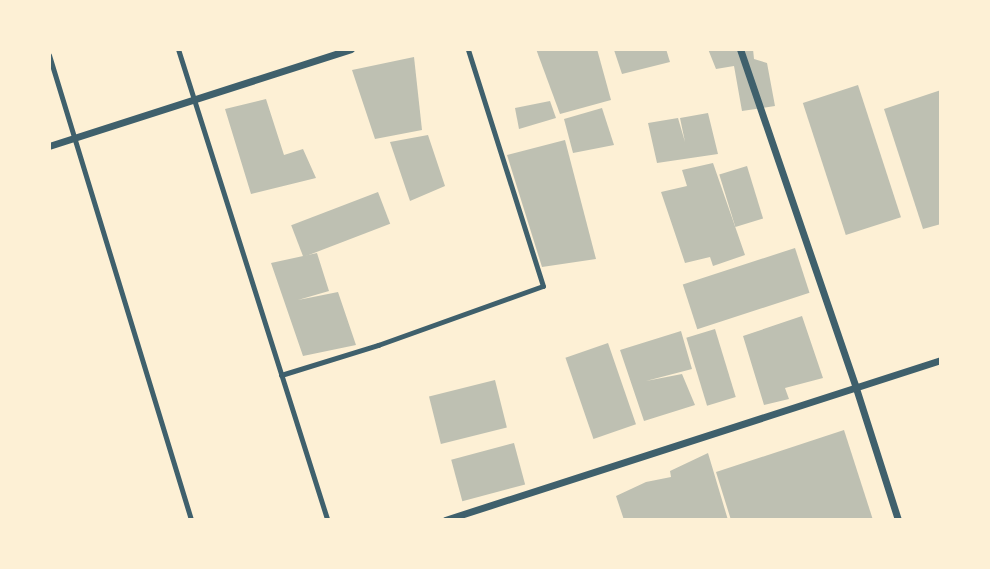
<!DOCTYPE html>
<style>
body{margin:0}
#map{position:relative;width:990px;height:569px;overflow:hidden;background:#fdf0d5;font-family:"Libre Baskerville",serif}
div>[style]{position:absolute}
.building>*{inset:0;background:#bec0b2;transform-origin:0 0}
.service>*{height:5px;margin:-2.5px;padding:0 2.5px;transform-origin:2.5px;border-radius:2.5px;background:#3f606c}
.minor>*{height:7px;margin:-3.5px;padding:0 3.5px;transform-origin:3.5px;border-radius:3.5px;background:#3f606c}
span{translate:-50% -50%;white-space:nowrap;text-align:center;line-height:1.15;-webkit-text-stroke:5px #fdf0d5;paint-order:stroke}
.frame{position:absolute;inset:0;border:51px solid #fdf0d5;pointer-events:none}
</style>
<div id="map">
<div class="building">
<div style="clip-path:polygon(536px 49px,597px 49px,611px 100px,560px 114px)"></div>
<div style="clip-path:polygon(666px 49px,670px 62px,622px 74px,614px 50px)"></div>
<div style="clip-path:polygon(708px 49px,753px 49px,754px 59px,767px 63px,775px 106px,742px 111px,734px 66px,716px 69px)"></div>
<div style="clip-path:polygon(414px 57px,422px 130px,375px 139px,352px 70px)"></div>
<div style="left:858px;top:85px;width:139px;height:58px;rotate:72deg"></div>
<div style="clip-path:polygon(941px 90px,941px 224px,923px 229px,884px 109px)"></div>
<div style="clip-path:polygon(266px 99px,284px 155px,303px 149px,316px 178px,251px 194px,225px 109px)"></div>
<div style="clip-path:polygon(550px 101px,556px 118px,519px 129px,515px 108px)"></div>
<div style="clip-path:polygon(602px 108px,614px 145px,573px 153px,564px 119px)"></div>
<div style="clip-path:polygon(708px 113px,718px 154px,657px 163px,648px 123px,678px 118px,685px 142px,680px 118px)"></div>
<div style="clip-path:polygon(428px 135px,445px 186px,410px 201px,390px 142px)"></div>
<div style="clip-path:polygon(565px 140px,596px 259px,542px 267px,507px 155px)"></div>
<div style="clip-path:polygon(713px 163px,745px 255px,713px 266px,710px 257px,685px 263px,661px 192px,687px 186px,682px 170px)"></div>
<div style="left:747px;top:166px;width:55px;height:29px;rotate:73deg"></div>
<div style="left:378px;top:192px;width:34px;height:93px;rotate:69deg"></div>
<div style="left:795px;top:248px;width:47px;height:118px;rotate:72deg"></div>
<div style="clip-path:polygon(317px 253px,329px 291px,298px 300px,338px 292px,356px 345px,303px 356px,271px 263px)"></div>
<div style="clip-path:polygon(802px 316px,823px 378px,785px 388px,789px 399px,764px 405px,743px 336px)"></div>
<div style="left:715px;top:329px;width:71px;height:30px;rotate:73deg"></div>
<div style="clip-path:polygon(681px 331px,692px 369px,646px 381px,682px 374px,695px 405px,644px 421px,620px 350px)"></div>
<div style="left:608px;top:343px;width:86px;height:45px;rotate:71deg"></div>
<div style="left:495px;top:380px;width:49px;height:68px;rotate:76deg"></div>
<div style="clip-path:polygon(844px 430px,873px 520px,731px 520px,716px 472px)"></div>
<div style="left:514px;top:443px;width:43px;height:65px;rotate:75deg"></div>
<div style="clip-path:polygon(708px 453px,728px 520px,624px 520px,616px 496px,646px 482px,671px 477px,670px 471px)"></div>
</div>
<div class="service">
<div style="left:178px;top:49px;width:494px;rotate:72.4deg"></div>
<div style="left:49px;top:55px;width:486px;rotate:73deg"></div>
<div style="left:281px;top:375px;width:102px;rotate:-17.2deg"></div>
<div style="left:378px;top:345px;width:175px;rotate:-19.7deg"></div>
<div style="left:543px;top:286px;width:249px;rotate:-107.6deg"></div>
</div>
<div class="minor">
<div style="left:740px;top:49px;width:355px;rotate:71.1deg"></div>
<div style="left:855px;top:385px;width:142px;rotate:72.3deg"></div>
<div style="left:49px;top:146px;width:317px;rotate:-17.8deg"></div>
<div style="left:445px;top:520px;width:521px;rotate:-17.88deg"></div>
</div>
<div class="frame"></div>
</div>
